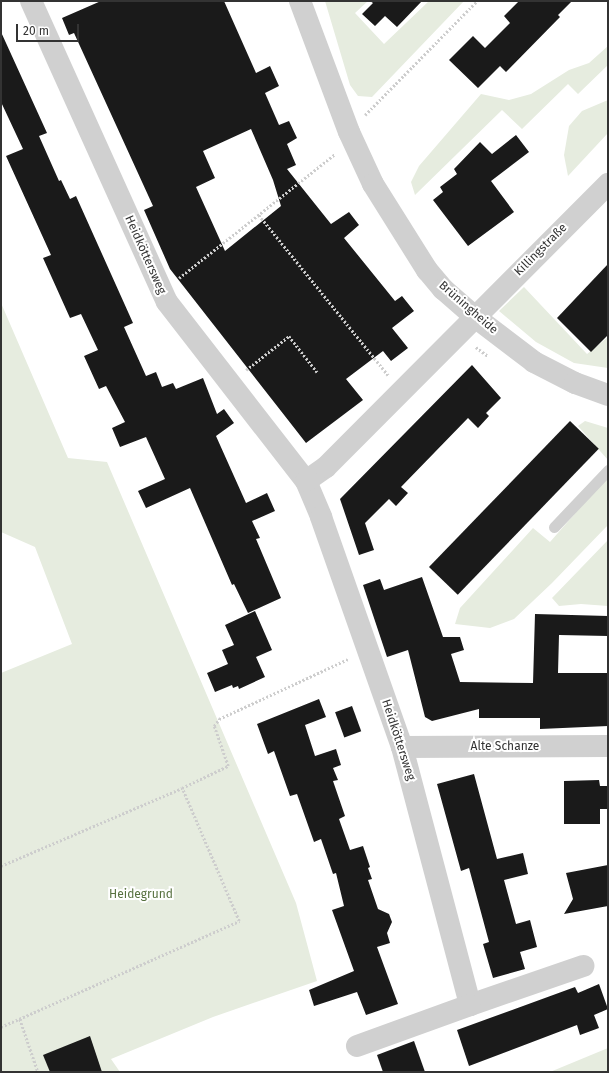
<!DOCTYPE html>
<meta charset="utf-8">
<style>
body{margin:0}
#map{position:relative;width:609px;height:1073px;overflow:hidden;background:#fff;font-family:"Fira Sans",sans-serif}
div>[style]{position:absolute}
.green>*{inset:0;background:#e6ecdf}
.building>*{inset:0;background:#1a1a1a;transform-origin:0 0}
.path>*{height:2.5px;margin-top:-1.25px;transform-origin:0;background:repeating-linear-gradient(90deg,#cdcdcd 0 2px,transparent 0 4px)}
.service>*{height:11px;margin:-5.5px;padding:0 5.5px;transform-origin:5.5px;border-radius:5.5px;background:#d0d0d0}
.minor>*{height:22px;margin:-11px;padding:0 11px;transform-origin:11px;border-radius:11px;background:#d0d0d0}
span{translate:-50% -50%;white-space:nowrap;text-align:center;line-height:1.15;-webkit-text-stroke:4px #fff;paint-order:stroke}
.street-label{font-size:12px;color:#333}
.park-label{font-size:12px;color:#56703f}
.frame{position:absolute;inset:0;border:2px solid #333;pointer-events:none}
.scale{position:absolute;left:16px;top:24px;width:63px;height:18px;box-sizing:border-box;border:2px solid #333;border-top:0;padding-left:5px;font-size:12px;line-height:14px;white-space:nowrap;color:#333;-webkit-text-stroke:3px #fff;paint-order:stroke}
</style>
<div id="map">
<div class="green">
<div style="clip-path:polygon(325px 1px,368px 1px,355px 13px,384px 44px,429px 1px,464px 1px,372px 97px,358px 96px,350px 85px)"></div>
<div style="clip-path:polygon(608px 46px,608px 65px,578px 94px,568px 84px,522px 129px,502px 110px,415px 195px,411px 182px,419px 166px,481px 94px,509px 100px,531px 94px,569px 70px,589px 63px)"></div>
<div style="clip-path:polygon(608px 100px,608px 133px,568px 176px,564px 155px,569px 126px,582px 111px)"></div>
<div style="clip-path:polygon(524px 287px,587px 354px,608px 337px,608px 368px,574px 363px,536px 342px,499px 311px)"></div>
<div style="clip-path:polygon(1px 303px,68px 458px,107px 462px,296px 903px,317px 981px,213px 1017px,111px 1059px,120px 1072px,1px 1072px,1px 673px,72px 644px,35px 547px,1px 532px)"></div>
<div style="clip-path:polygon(585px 421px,608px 428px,608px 460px,578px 426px)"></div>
<div style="clip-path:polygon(608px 476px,608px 525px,552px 583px,514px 619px,490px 628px,455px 624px,460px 608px,533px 528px,550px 542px)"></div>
<div style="clip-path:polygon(608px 540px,608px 606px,581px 604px,559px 606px,552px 598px)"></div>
<div style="clip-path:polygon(608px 1048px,608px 1072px,550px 1072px)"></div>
</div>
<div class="building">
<div style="clip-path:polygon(evenodd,101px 1px,224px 1px,256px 73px,270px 66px,279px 86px,265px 93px,279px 125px,289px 121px,297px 138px,287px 144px,296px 165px,287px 169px,331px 224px,349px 212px,359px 225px,344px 238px,395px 301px,402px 296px,414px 311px,392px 328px,408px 348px,391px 361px,383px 351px,346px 379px,363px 400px,306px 443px,170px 269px,144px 210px,153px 206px,74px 33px,69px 35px,62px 18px,101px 1px,251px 129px,273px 180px,281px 206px,225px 251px,196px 187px,215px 178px,203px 151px,251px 129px)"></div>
<div style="clip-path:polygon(370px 1px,422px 1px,397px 27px,385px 16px,375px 26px,362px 14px,373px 3px)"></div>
<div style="clip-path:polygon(519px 1px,572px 1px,558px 15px,560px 17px,506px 72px,500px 66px,478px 88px,449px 60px,473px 36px,485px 48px,510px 23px,504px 16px)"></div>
<div style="clip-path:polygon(1px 32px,47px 133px,39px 136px,59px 181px,61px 180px,70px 199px,76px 196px,133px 323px,124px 327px,146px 376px,156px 372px,162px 387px,173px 383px,176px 389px,203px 378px,217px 414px,224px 409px,234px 423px,216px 436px,246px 503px,267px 493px,275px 511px,252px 521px,260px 538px,256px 539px,281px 598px,248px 613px,234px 584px,232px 585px,190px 488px,146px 508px,138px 491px,165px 479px,146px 437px,120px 447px,112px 428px,125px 422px,106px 386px,99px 389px,84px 356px,98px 350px,81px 314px,70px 318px,43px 258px,51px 255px,6px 156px,23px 149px,1px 102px)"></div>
<div style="clip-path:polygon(516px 135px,529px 152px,491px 181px,514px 212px,468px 246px,433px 200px,443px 192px,440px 187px,457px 174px,454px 169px,480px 142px,492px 154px)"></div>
<div style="clip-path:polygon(608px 264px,608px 335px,591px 352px,557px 318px)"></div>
<div style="clip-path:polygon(472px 365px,501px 398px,486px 413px,489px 416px,478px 428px,468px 418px,401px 487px,408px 493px,396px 506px,389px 499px,365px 523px,374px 550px,359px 555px,340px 499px)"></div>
<div style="left:570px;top:421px;width:40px;height:203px;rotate:44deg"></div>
<div style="clip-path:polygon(422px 577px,443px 637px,460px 637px,464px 650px,451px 654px,460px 682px,533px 683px,535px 614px,608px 616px,608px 636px,559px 635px,558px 673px,608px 673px,608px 726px,540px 729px,540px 718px,479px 718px,479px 709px,432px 721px,425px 717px,408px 650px,387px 657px,363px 585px,380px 579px,384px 590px)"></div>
<div style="clip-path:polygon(255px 611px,272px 650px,256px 657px,265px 677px,239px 689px,238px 686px,233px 688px,232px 685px,215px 692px,207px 673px,228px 664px,222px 650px,234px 645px,225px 625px)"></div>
<div style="clip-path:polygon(319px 699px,326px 717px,305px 725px,315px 756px,336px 749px,341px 765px,333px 768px,338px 780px,333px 781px,345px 816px,339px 819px,350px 850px,363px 846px,370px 867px,368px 868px,372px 879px,368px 880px,378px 909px,389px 914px,392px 922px,387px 933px,390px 943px,377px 947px,398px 1004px,366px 1015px,357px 992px,314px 1006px,309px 990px,354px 971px,332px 910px,344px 906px,336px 873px,333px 874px,321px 839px,314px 842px,297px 794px,290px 796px,274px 751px,268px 754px,257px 724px)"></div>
<div style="left:352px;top:706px;width:27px;height:18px;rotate:70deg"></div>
<div style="clip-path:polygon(474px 774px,497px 859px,523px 853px,528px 874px,504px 880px,516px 924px,530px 920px,537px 947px,520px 952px,525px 969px,493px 978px,483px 944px,489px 942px,469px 868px,461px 871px,437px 784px)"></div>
<div style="clip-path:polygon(599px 780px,600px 786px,608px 786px,608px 809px,600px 809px,600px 824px,564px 824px,564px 781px)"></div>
<div style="clip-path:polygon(608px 865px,608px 906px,564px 914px,573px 899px,566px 873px)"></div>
<div style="clip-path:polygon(599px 984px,608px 1009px,594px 1015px,599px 1028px,580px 1035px,577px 1025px,469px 1066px,457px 1030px,575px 987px,578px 993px)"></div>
<div style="clip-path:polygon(90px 1036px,102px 1072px,50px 1072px,43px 1055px)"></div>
<div style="clip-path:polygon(414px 1041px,425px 1072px,383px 1072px,377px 1055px)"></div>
</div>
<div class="path">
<div style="left:365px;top:115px;width:160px;rotate:-45.5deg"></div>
<div style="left:259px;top:215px;width:206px;rotate:51.1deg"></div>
<div style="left:179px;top:278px;width:199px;rotate:-38.5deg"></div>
<div style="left:476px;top:347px;width:15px;rotate:37deg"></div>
<div style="left:246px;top:370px;width:55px;rotate:-38.3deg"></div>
<div style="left:289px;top:336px;width:46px;rotate:52.1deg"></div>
<div style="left:1px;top:866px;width:197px;rotate:-23.3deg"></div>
<div style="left:182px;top:788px;width:51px;rotate:-25.6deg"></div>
<div style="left:228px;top:766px;width:42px;rotate:-109.3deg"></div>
<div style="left:214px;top:726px;width:9px;rotate:-54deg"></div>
<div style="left:219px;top:719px;width:142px;rotate:-24.9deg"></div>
<div style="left:20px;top:1019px;width:56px;rotate:71.2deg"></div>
<div style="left:1px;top:1027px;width:261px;rotate:-24deg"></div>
<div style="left:239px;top:921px;width:145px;rotate:-113.2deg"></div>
</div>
<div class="service">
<div style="left:554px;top:527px;width:79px;rotate:-46.5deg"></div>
</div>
<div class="minor">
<div style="left:31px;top:1px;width:330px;rotate:65.7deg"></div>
<div style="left:167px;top:302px;width:227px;rotate:52.2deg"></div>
<div style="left:306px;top:481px;width:39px;rotate:67deg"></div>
<div style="left:321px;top:517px;width:244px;rotate:70.6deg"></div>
<div style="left:402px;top:747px;width:267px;rotate:75.2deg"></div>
<div style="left:470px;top:1005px;width:120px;rotate:-19deg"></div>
<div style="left:300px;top:1px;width:140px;rotate:69.5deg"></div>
<div style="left:349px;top:132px;width:57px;rotate:65.2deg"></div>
<div style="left:373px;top:184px;width:102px;rotate:57.9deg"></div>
<div style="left:427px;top:270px;width:25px;rotate:50deg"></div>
<div style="left:443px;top:289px;width:43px;rotate:41.2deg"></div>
<div style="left:475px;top:317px;width:74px;rotate:37.3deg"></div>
<div style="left:534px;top:362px;width:46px;rotate:27.1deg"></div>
<div style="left:575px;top:383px;width:35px;rotate:20deg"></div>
<div style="left:306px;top:481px;width:24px;rotate:-35deg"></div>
<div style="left:326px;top:467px;width:400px;rotate:-45.1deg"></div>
<div style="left:402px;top:747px;width:206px;rotate:-0.3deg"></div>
<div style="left:357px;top:1046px;width:120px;rotate:-19.9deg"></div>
</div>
<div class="street-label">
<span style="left:541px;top:250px;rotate:-45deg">Killingstraße</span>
<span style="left:145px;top:255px;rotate:66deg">Heidköttersweg</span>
<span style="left:468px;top:308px;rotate:41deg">Brüningheide</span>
<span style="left:398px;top:740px;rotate:72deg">Heidköttersweg</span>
<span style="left:505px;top:747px">Alte Schanze</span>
</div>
<div class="park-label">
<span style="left:141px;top:895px">Heidegrund</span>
</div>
<div class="frame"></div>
<div class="scale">20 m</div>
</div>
